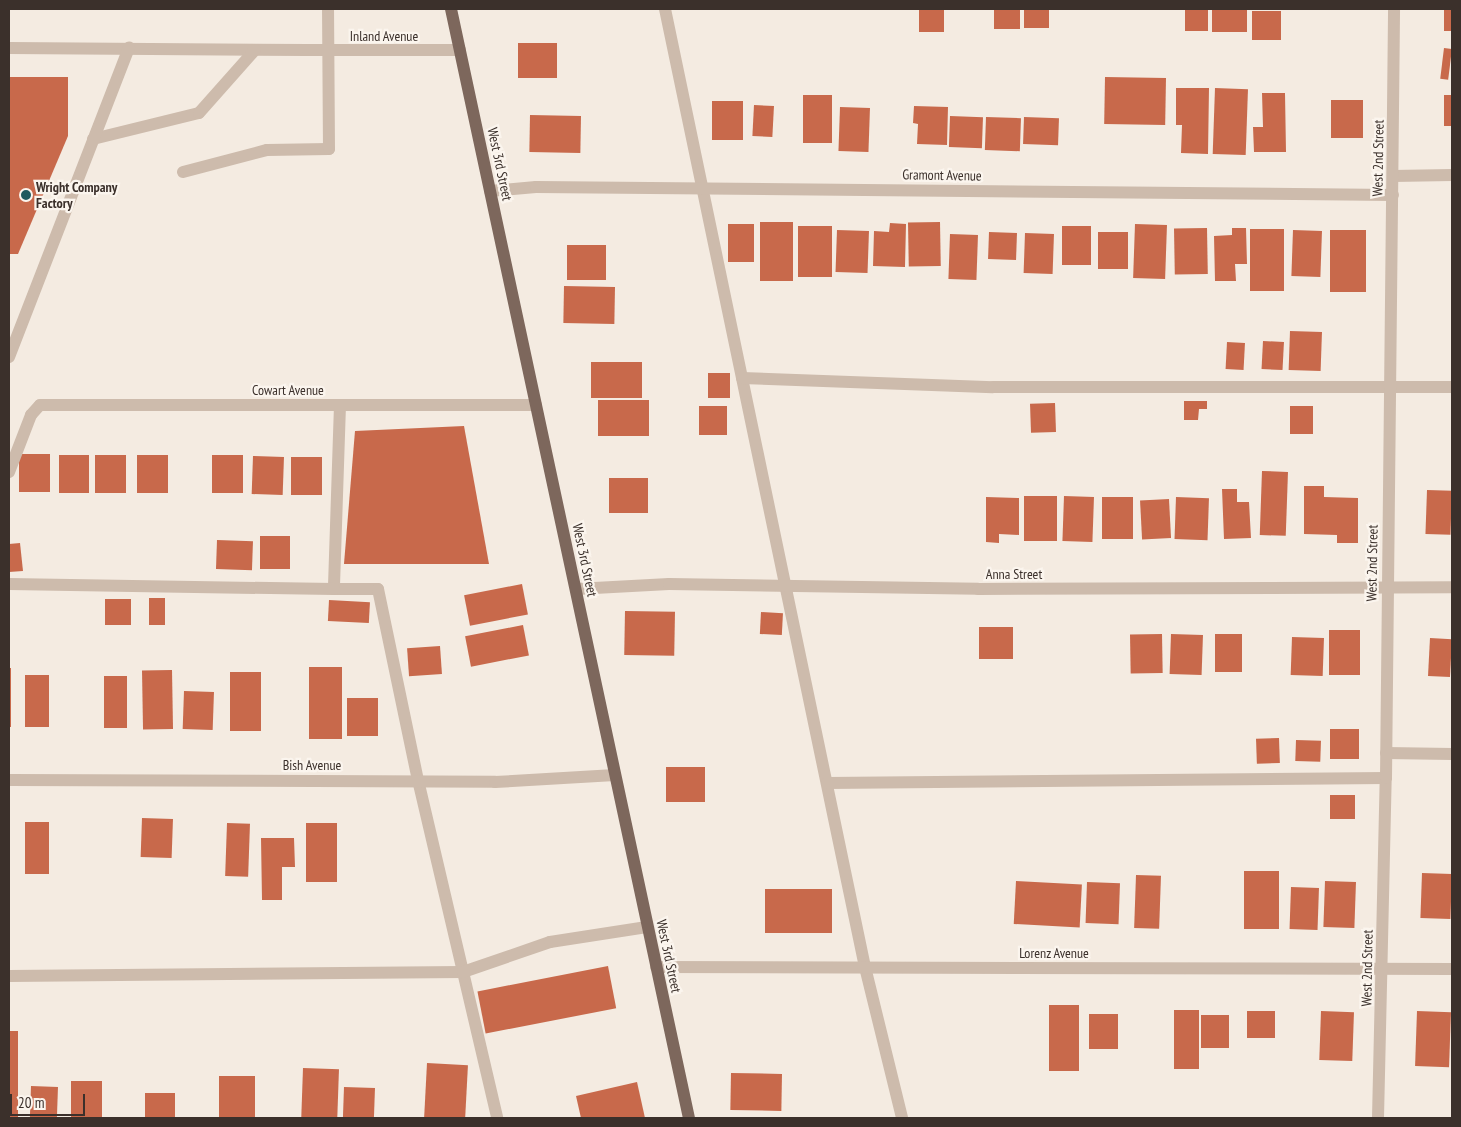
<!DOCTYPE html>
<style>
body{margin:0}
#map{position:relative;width:1461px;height:1127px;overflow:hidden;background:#f4ebe1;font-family:"PT Sans Narrow",sans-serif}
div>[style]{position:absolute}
.building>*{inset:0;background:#c8694b;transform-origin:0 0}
.service>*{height:12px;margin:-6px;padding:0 6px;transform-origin:6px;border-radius:6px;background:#cdbbac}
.minor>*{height:12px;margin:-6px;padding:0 6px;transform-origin:6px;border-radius:6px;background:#cdbbac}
.primary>*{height:12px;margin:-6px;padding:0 6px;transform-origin:6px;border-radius:6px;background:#7d675c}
.dots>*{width:14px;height:14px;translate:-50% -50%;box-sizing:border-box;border:2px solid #fbf5ee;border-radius:50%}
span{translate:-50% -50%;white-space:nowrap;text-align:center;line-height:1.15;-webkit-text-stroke:4.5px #fbf5ee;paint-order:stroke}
.street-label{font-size:14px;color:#3b302b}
.poi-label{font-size:14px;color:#3b302b;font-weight:700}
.left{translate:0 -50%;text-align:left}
.frame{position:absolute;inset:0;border:10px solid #3b302b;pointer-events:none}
.scale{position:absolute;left:10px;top:1094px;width:75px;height:22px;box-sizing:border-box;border:2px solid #3b302b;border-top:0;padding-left:6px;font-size:15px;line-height:18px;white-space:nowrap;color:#3b302b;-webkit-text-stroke:4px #fbf5ee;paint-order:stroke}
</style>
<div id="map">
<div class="building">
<div style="left:919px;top:9px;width:25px;height:23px"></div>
<div style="left:994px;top:9px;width:26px;height:20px"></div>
<div style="left:1024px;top:9px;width:25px;height:19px"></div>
<div style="left:1185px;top:9px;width:23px;height:22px"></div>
<div style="left:1212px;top:9px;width:35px;height:23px"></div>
<div style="left:1444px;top:9px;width:8px;height:22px"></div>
<div style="left:1252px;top:11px;width:29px;height:29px"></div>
<div style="left:518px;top:43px;width:39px;height:35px"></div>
<div style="left:1444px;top:48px;width:8px;height:31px;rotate:7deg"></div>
<div style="clip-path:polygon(9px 77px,68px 77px,68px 136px,18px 254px,9px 254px)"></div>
<div style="left:1105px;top:77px;width:61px;height:47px;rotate:1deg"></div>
<div style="clip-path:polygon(1176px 88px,1209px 88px,1208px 154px,1181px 153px,1182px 125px,1176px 125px)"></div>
<div style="left:1215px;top:88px;width:33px;height:66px;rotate:2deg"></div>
<div style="clip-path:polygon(1262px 93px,1285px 93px,1286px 152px,1254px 152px,1253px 127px,1263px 127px)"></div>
<div style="left:803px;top:95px;width:29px;height:48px"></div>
<div style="left:1444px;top:95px;width:8px;height:31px"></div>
<div style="left:1331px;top:100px;width:32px;height:38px"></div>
<div style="left:712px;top:101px;width:31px;height:39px"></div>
<div style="left:754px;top:105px;width:20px;height:31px;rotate:3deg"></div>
<div style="clip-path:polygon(914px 106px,948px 107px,947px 145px,917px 144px,918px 124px,913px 123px)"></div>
<div style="left:840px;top:107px;width:30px;height:44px;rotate:2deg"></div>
<div style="left:530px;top:115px;width:51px;height:37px;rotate:1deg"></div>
<div style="left:950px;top:116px;width:33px;height:31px;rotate:2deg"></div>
<div style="left:986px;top:117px;width:35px;height:33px;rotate:2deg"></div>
<div style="left:1024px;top:117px;width:35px;height:27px;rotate:2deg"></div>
<div style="left:760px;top:222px;width:33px;height:59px"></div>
<div style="left:940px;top:222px;width:44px;height:32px;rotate:89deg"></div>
<div style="clip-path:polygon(890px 223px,906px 224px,905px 267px,873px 266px,874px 231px,889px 232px)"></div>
<div style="left:728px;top:224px;width:26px;height:38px"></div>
<div style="left:1135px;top:224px;width:32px;height:54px;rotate:2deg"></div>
<div style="left:798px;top:226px;width:34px;height:51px"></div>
<div style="left:1062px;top:226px;width:29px;height:39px"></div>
<div style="left:1207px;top:228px;width:46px;height:33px;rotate:89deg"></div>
<div style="clip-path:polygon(1232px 228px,1246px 228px,1247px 264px,1235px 264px,1236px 281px,1215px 281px,1214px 236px,1232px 235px)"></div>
<div style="left:1250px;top:229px;width:34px;height:62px"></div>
<div style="left:837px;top:230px;width:32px;height:42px;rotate:2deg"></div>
<div style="left:1293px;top:230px;width:29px;height:46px;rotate:2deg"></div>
<div style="left:1330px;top:230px;width:36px;height:62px"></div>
<div style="left:989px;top:232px;width:28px;height:27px;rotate:2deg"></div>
<div style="left:1098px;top:232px;width:30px;height:37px"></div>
<div style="left:1025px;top:233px;width:29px;height:40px;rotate:2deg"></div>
<div style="left:950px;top:234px;width:28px;height:45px;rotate:2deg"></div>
<div style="left:567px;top:245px;width:39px;height:35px"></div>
<div style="left:564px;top:286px;width:51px;height:37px;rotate:1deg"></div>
<div style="left:1290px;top:331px;width:32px;height:39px;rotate:2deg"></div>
<div style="left:1263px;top:341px;width:21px;height:28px;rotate:3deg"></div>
<div style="left:1227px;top:342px;width:18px;height:27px;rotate:3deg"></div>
<div style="left:591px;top:362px;width:51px;height:36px"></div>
<div style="left:708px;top:373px;width:22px;height:25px"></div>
<div style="left:598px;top:400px;width:51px;height:36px"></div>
<div style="clip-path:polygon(1184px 401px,1207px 401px,1207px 409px,1199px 409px,1198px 420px,1184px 420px)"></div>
<div style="left:1055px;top:403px;width:29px;height:25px;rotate:88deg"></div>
<div style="left:699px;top:406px;width:28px;height:29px"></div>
<div style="left:1290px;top:406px;width:23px;height:28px"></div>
<div style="clip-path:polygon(464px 426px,489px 564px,344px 564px,355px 431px)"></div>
<div style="left:19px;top:454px;width:31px;height:38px"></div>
<div style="left:59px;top:455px;width:30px;height:38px"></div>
<div style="left:95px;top:455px;width:31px;height:38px"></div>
<div style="left:137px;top:455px;width:31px;height:38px"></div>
<div style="left:212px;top:455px;width:31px;height:38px"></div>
<div style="left:253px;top:456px;width:31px;height:38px;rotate:2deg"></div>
<div style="left:291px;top:457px;width:31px;height:38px"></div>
<div style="left:1262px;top:471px;width:26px;height:64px;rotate:2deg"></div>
<div style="left:609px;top:478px;width:39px;height:35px"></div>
<div style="clip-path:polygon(1304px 486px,1324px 486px,1324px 497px,1358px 498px,1358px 543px,1337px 543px,1337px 535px,1304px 534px)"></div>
<div style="clip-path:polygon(1222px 489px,1237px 489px,1237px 502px,1249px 502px,1251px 538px,1224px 539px)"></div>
<div style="left:1427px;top:490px;width:25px;height:44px;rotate:2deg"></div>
<div style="left:1057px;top:496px;width:45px;height:33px;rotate:90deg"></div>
<div style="left:1064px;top:496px;width:30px;height:45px;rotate:2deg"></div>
<div style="clip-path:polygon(986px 497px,1019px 498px,1019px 535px,999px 534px,999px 543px,986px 542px)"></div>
<div style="left:1102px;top:497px;width:31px;height:42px"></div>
<div style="left:1176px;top:497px;width:33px;height:42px;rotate:2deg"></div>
<div style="left:1169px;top:499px;width:39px;height:29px;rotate:87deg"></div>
<div style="left:260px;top:536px;width:30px;height:33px"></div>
<div style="left:217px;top:540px;width:36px;height:29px;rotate:2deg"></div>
<div style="clip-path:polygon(20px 543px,23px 571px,9px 572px,9px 544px)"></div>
<div style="left:522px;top:584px;width:31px;height:59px;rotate:79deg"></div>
<div style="left:149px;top:598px;width:16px;height:27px"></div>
<div style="left:105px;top:599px;width:26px;height:26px"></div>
<div style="left:329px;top:600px;width:41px;height:21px;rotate:3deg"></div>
<div style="left:625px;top:611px;width:50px;height:44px;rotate:1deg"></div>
<div style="left:761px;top:612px;width:22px;height:22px;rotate:3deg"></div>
<div style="left:523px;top:625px;width:31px;height:59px;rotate:79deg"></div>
<div style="left:1013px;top:627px;width:32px;height:34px;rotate:90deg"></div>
<div style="left:1329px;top:630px;width:31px;height:45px"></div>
<div style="left:1162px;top:634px;width:39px;height:32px;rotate:89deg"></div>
<div style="left:1171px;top:634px;width:32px;height:40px;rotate:2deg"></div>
<div style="left:1215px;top:634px;width:27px;height:38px"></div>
<div style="left:1292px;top:637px;width:32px;height:38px;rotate:2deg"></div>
<div style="left:1430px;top:638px;width:22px;height:38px;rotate:3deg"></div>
<div style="left:440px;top:646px;width:28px;height:33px;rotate:86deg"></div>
<div style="left:309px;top:667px;width:33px;height:72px"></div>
<div style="left:9px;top:668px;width:2px;height:59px"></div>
<div style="left:172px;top:670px;width:59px;height:30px;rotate:89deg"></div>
<div style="left:230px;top:672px;width:31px;height:59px"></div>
<div style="left:25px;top:675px;width:24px;height:52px"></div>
<div style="left:104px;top:676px;width:23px;height:52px"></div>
<div style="left:184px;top:691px;width:30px;height:38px;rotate:2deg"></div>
<div style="left:347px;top:698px;width:31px;height:38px"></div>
<div style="left:1330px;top:729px;width:29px;height:30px"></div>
<div style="left:1279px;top:738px;width:25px;height:23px;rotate:88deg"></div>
<div style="left:1296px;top:740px;width:25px;height:21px;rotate:2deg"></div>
<div style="left:666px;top:767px;width:39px;height:35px"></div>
<div style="left:1330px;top:795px;width:25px;height:24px"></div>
<div style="left:142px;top:818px;width:31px;height:39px;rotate:2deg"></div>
<div style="left:25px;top:822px;width:24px;height:52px"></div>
<div style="left:227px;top:823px;width:23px;height:53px;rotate:2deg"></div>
<div style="left:306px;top:823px;width:31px;height:59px"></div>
<div style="clip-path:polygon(261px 838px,294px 838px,295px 867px,282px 867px,282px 900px,262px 900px)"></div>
<div style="left:1244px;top:871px;width:35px;height:58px"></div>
<div style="left:1422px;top:873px;width:30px;height:45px;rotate:2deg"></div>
<div style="left:1136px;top:875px;width:25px;height:53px;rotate:2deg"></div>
<div style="left:1016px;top:881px;width:66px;height:43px;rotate:3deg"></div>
<div style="left:1325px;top:881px;width:31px;height:46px;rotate:2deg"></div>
<div style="left:1087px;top:882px;width:33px;height:41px;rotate:2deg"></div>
<div style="left:1291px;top:887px;width:28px;height:42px;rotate:2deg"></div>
<div style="left:765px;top:889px;width:67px;height:44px"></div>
<div style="left:608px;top:966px;width:43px;height:133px;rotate:79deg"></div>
<div style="left:1049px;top:1005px;width:30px;height:66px"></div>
<div style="left:1174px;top:1010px;width:25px;height:59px"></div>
<div style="left:1247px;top:1011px;width:28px;height:27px"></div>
<div style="left:1321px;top:1011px;width:33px;height:49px;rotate:2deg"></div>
<div style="left:1417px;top:1011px;width:34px;height:55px;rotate:2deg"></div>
<div style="left:1089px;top:1014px;width:29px;height:35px"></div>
<div style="left:1201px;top:1015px;width:28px;height:33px"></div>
<div style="left:9px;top:1031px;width:9px;height:87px"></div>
<div style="left:427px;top:1063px;width:41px;height:55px;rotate:3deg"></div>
<div style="left:303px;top:1068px;width:36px;height:50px;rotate:2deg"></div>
<div style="left:731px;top:1073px;width:51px;height:37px;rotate:1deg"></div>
<div style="left:219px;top:1076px;width:36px;height:42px"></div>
<div style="left:71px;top:1081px;width:31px;height:37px"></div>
<div style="clip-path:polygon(637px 1082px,645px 1118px,581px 1118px,576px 1096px)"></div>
<div style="left:31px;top:1086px;width:27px;height:32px;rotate:2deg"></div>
<div style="left:344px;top:1087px;width:31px;height:31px;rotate:2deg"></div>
<div style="left:145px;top:1093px;width:30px;height:25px"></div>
</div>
<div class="service">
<div style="left:665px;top:9px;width:979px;rotate:78.21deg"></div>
<div style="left:865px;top:967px;width:155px;rotate:76.2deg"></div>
<div style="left:9px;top:48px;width:299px;rotate:0.4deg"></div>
<div style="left:93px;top:139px;width:109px;rotate:-13.8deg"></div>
<div style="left:199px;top:113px;width:84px;rotate:-48.4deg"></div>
<div style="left:183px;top:172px;width:87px;rotate:-14.7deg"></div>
<div style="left:267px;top:150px;width:62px;rotate:-0.9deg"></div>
<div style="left:329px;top:149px;width:140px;rotate:-90.4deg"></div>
<div style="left:9px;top:357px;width:332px;rotate:-68.8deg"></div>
<div style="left:742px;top:378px;width:251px;rotate:2.1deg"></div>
<div style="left:993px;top:387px;width:459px"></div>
<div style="left:340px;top:405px;width:184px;rotate:91.9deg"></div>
<div style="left:334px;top:589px;width:44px"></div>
<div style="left:378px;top:589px;width:195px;rotate:78.2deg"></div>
<div style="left:418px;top:780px;width:347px;rotate:76.8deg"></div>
<div style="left:9px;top:472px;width:61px;rotate:-68.9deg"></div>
<div style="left:31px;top:415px;width:13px;rotate:-48deg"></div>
<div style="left:9px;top:584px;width:325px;rotate:0.9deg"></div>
<div style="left:1386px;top:753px;width:66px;rotate:0.9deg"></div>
<div style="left:827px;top:783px;width:559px;rotate:-0.51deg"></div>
<div style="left:9px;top:976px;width:454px;rotate:-0.5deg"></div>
<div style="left:463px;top:972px;width:92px;rotate:-19deg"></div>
<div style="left:550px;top:942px;width:98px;rotate:-8.8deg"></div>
</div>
<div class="minor">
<div style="left:308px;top:50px;width:152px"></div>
<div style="left:1393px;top:176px;width:59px;rotate:-1deg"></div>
<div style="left:490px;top:191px;width:46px;rotate:-5deg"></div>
<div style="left:536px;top:187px;width:857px;rotate:0.53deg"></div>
<div style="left:40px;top:405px;width:496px"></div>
<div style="left:576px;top:589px;width:93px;rotate:-3.1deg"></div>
<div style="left:669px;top:584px;width:309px;rotate:0.9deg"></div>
<div style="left:978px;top:589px;width:474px;rotate:-0.2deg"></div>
<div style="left:9px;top:780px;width:486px;rotate:0.2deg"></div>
<div style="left:495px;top:782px;width:120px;rotate:-3.3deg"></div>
<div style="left:656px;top:967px;width:796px;rotate:0.14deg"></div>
<div style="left:1378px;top:1118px;width:340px;rotate:-88.7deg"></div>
<div style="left:1386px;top:778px;width:769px;rotate:-89.4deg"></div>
</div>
<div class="primary">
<div style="left:451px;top:9px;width:1134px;rotate:77.89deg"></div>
</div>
<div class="dots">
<div style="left:26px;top:195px;background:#1f5a5e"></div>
</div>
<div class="street-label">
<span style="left:384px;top:36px">Inland Avenue</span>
<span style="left:1378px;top:158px;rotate:-89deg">West 2nd Street</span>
<span style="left:500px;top:164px;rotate:78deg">West 3rd Street</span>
<span style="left:942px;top:175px;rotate:1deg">Gramont Avenue</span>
<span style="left:288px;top:390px">Cowart Avenue</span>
<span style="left:585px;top:560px;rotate:78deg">West 3rd Street</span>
<span style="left:1372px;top:563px;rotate:-89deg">West 2nd Street</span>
<span style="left:1014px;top:574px">Anna Street</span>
<span style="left:312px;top:765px">Bish Avenue</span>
<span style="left:1054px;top:953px">Lorenz Avenue</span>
<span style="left:669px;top:956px;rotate:78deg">West 3rd Street</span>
<span style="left:1367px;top:968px;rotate:-89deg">West 2nd Street</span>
</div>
<div class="poi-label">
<span class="left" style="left:36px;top:195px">Wright Company<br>Factory</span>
</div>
<div class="frame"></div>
<div class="scale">20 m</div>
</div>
